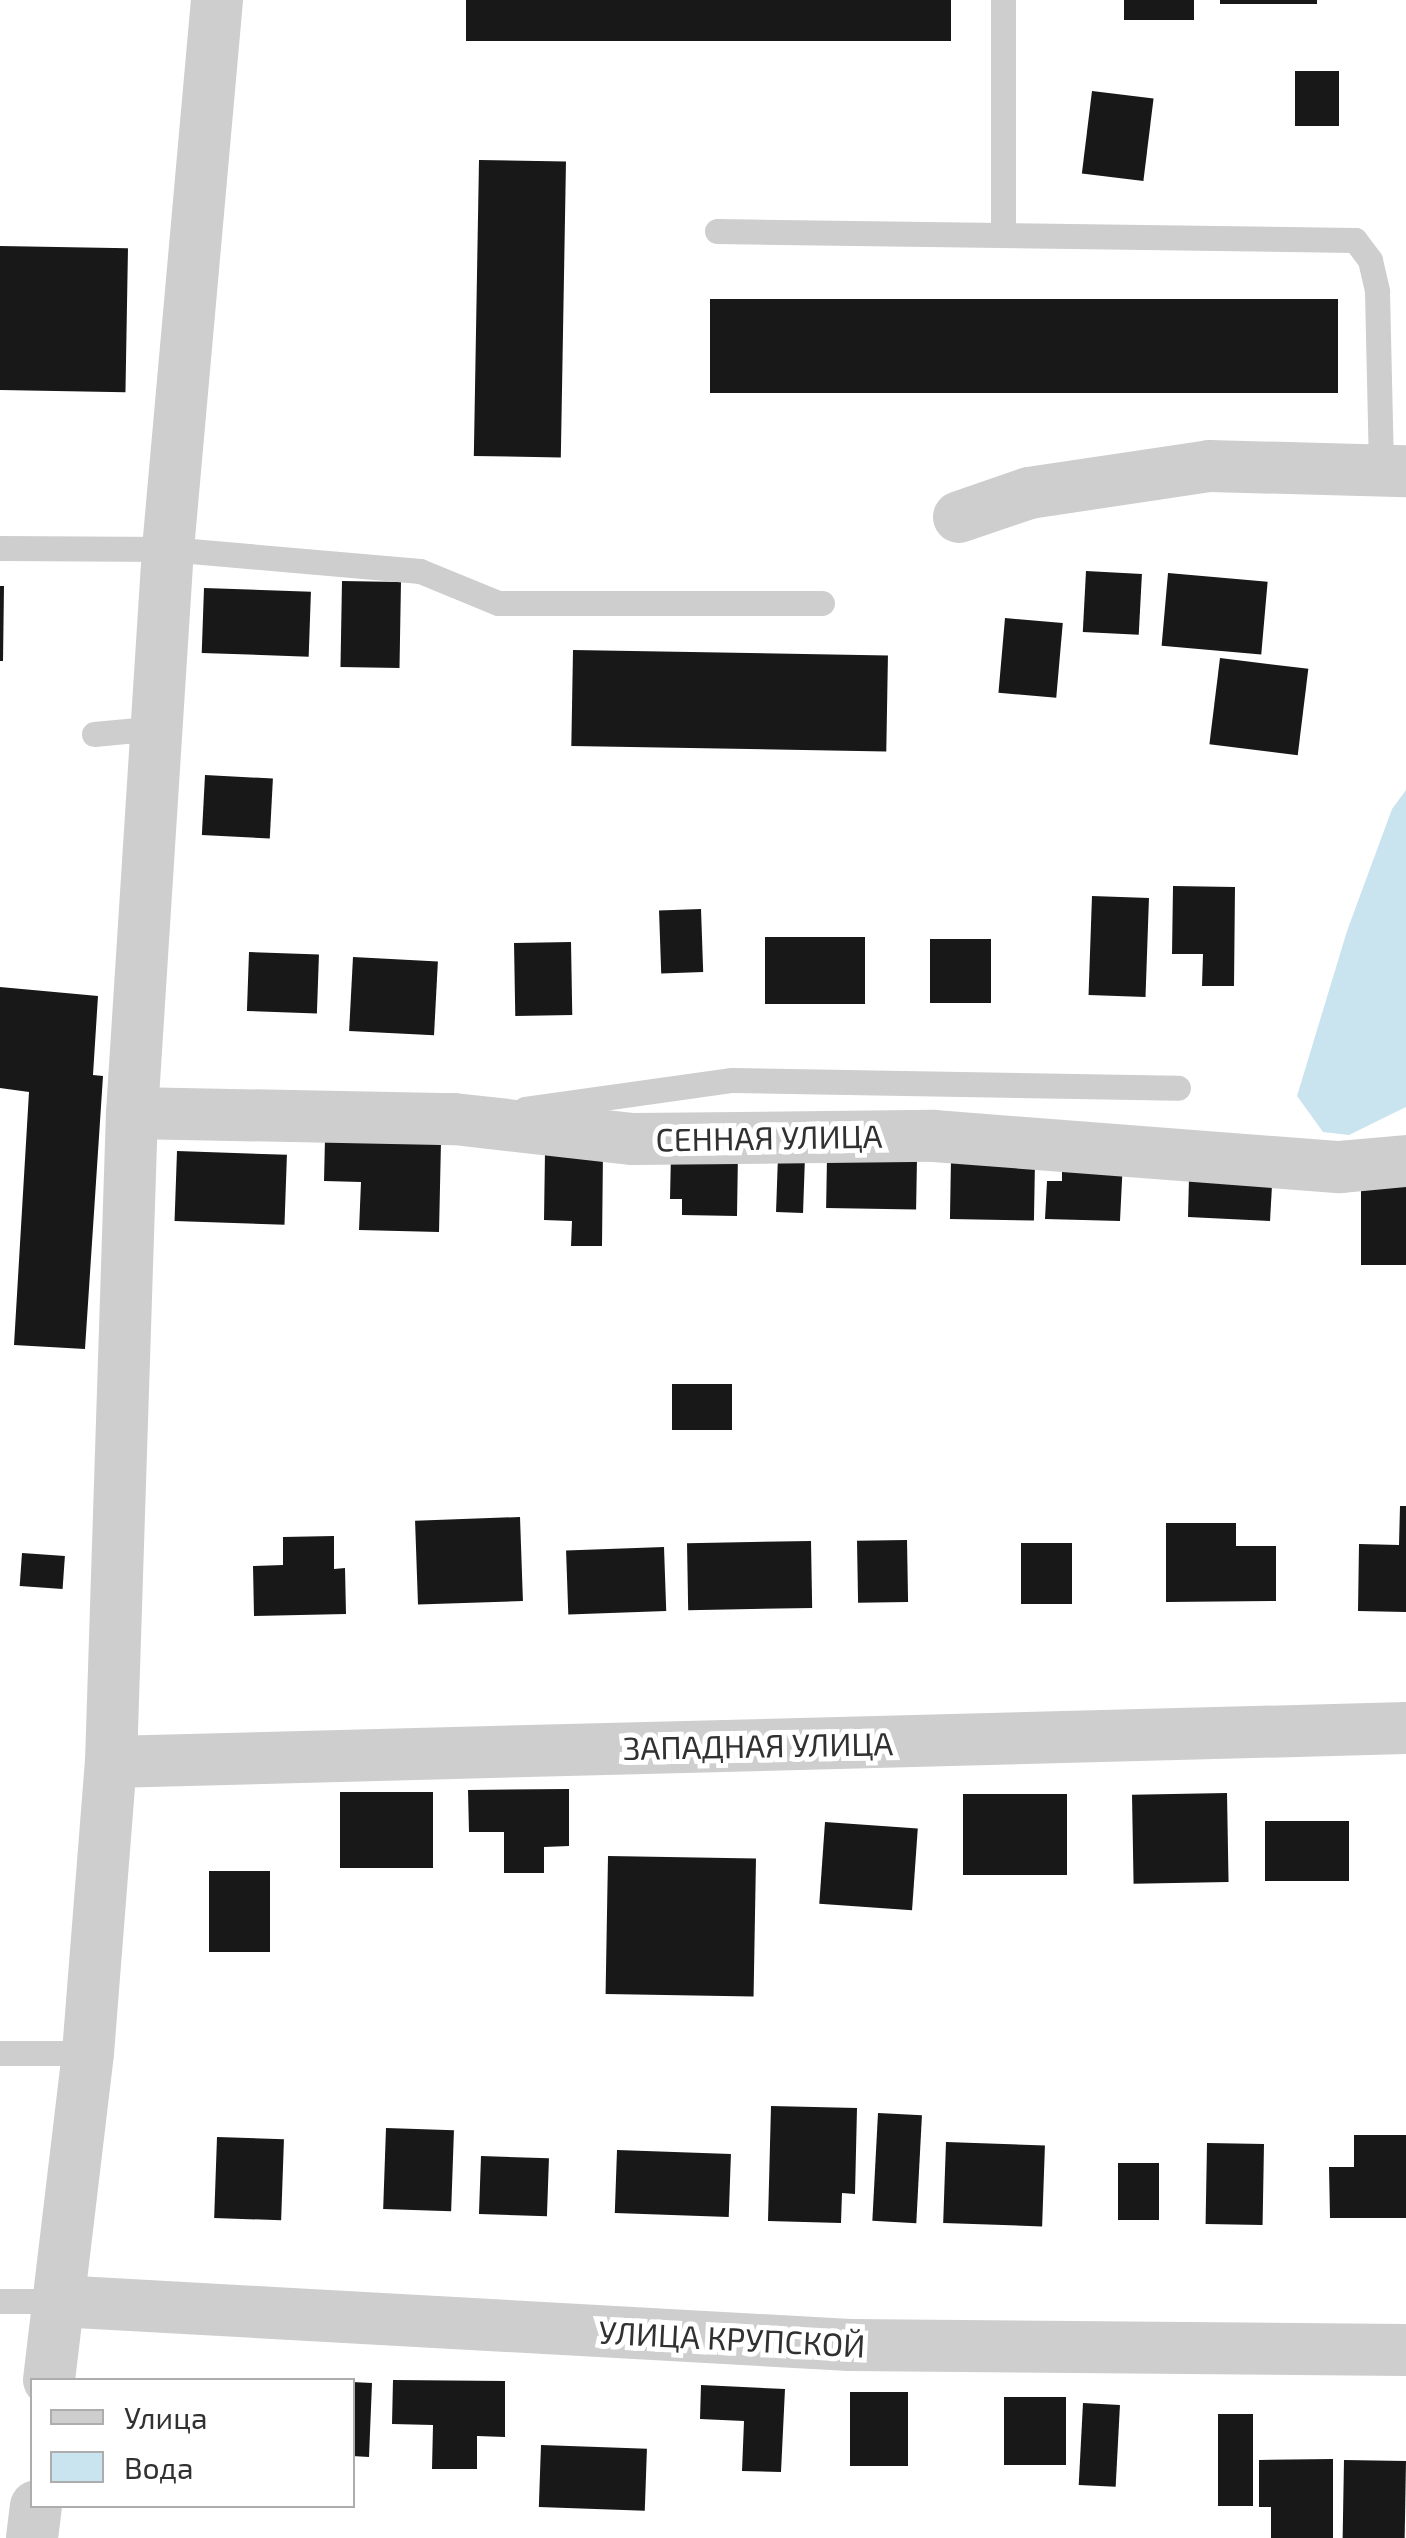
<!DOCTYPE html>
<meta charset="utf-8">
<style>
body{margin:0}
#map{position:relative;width:1406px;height:2538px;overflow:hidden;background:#fff;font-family:"Exo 2",sans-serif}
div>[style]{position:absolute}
.water>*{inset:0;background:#cae4ef}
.building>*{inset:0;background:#181818;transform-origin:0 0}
.lane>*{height:25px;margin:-12.5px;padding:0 12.5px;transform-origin:12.5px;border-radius:12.5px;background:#cecece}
.street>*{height:52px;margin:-26px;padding:0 26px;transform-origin:26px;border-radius:26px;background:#cecece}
span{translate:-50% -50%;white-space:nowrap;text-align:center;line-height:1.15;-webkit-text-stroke:10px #fff;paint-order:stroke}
.street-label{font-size:32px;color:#313131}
.legend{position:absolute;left:30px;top:2378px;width:325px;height:130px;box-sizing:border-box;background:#fff;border:2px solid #adadad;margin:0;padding:12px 18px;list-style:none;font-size:30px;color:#313131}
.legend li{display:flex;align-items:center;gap:20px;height:50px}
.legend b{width:50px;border:2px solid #adadad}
</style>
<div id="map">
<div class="water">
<div style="clip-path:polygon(1406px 790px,1406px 1107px,1349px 1135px,1323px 1132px,1297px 1096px,1347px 931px,1392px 809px)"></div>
</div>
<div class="building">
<div style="left:466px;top:0;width:485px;height:41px"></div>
<div style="left:1124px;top:0;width:70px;height:20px"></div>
<div style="left:1220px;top:0;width:97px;height:4px"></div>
<div style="left:1295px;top:71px;width:44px;height:55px"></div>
<div style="left:1092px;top:91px;width:62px;height:83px;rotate:7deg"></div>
<div style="left:479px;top:160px;width:87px;height:296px;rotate:1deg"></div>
<div style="left:0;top:246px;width:128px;height:144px;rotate:1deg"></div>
<div style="left:710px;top:299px;width:628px;height:94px"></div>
<div style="left:1086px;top:571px;width:56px;height:61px;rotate:3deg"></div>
<div style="left:1168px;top:573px;width:100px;height:73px;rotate:5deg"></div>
<div style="left:342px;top:581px;width:59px;height:86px;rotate:1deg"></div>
<div style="clip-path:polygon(0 586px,4px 586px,3px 661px,0 661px)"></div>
<div style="left:204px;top:588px;width:107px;height:65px;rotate:2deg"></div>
<div style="left:1005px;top:618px;width:58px;height:75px;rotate:5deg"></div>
<div style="left:573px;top:650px;width:315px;height:96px;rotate:1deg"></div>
<div style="left:1220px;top:658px;width:89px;height:87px;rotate:7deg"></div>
<div style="left:205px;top:775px;width:68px;height:60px;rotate:3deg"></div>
<div style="clip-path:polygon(1173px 886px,1235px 887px,1234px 986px,1202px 986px,1203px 954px,1172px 954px)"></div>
<div style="left:1092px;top:896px;width:57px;height:99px;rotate:2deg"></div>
<div style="left:701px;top:909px;width:63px;height:42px;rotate:88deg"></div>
<div style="left:765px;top:937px;width:100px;height:67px"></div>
<div style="left:930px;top:939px;width:61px;height:64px"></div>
<div style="left:571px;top:942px;width:73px;height:57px;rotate:89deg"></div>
<div style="left:249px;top:952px;width:70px;height:59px;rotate:2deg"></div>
<div style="left:353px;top:957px;width:85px;height:74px;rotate:3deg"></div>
<div style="clip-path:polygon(0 987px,98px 996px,93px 1075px,103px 1076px,85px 1349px,14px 1345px,29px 1092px,0 1088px)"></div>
<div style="clip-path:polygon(325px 1138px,441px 1142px,439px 1232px,359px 1230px,361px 1182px,324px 1181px)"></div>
<div style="left:177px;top:1151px;width:110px;height:70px;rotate:2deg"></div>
<div style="clip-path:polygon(545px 1151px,603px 1151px,602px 1246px,571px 1246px,572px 1221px,544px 1220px)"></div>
<div style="clip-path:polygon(671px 1152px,738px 1153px,737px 1216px,682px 1215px,682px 1199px,670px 1199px)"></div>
<div style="left:778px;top:1156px;width:27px;height:56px;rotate:2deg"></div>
<div style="left:827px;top:1157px;width:90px;height:51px;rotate:1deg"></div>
<div style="clip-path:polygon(1062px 1158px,1123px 1160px,1120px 1221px,1045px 1219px,1047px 1181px,1062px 1181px)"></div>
<div style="left:951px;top:1159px;width:84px;height:60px;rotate:1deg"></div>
<div style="clip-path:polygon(1273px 1168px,1270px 1221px,1188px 1217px,1189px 1178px)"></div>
<div style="left:1406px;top:1169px;width:96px;height:45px;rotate:90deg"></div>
<div style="left:672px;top:1384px;width:60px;height:46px"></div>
<div style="clip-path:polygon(1400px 1506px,1406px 1506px,1406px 1612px,1358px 1611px,1359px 1544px,1399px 1545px)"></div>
<div style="left:520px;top:1517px;width:84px;height:105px;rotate:88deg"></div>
<div style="clip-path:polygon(1166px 1523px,1236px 1523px,1236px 1546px,1276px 1546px,1276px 1601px,1166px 1602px)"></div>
<div style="clip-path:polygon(334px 1536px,334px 1569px,345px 1568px,346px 1614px,254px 1616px,253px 1566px,283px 1565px,283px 1537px)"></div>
<div style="left:907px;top:1540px;width:62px;height:50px;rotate:89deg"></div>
<div style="left:811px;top:1541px;width:67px;height:124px;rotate:89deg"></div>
<div style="left:1072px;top:1543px;width:61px;height:51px;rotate:90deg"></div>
<div style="left:664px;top:1547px;width:64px;height:98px;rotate:88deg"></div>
<div style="left:22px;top:1553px;width:43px;height:33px;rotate:4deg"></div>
<div style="clip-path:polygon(569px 1789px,569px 1846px,544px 1847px,544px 1873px,504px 1873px,504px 1832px,469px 1832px,468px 1790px)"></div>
<div style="left:340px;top:1792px;width:93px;height:76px"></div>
<div style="left:1227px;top:1793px;width:89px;height:95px;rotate:89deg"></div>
<div style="left:963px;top:1794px;width:104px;height:81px"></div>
<div style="left:1265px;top:1821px;width:84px;height:60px"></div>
<div style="left:825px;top:1822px;width:93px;height:82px;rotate:4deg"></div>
<div style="left:608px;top:1856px;width:148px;height:138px;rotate:1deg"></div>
<div style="left:270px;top:1871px;width:81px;height:61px;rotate:90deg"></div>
<div style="clip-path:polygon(771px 2106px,857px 2108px,855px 2194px,842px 2193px,841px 2223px,768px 2221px)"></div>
<div style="left:878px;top:2113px;width:44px;height:108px;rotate:3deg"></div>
<div style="left:386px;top:2128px;width:68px;height:81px;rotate:2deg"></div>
<div style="clip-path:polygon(1354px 2135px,1406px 2135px,1406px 2218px,1330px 2218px,1329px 2167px,1354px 2167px)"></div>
<div style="left:217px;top:2137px;width:67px;height:81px;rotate:2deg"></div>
<div style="left:946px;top:2142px;width:99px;height:81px;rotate:2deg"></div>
<div style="left:1207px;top:2143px;width:57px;height:81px;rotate:1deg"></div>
<div style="left:617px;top:2150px;width:114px;height:63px;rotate:2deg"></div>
<div style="left:481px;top:2156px;width:68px;height:58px;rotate:2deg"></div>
<div style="left:1118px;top:2163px;width:41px;height:57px"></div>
<div style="clip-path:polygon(393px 2380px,505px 2381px,505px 2437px,477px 2436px,477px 2469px,432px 2469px,433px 2425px,392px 2424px)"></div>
<div style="clip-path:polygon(352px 2382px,372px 2383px,369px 2457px,352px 2456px)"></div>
<div style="clip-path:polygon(701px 2385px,785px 2389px,781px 2472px,742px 2471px,744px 2421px,700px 2419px)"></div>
<div style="left:850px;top:2392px;width:58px;height:74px"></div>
<div style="left:1004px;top:2397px;width:62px;height:68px"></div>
<div style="left:1083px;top:2403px;width:37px;height:82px;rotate:3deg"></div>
<div style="left:1218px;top:2414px;width:35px;height:92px"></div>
<div style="left:541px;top:2445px;width:106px;height:62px;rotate:2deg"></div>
<div style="clip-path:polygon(1333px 2459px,1333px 2538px,1271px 2538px,1271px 2507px,1259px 2507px,1259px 2460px)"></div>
<div style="left:1344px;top:2460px;width:62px;height:78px;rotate:1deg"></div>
</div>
<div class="lane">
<div style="left:717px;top:231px;width:638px;rotate:0.81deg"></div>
<div style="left:1355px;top:240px;width:25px;rotate:53deg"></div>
<div style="left:1370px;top:260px;width:32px;rotate:77deg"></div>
<div style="left:1377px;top:291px;width:180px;rotate:88.7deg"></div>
<div style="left:1003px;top:235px;width:235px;rotate:-90deg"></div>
<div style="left:0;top:548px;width:168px;rotate:0.3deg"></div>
<div style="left:168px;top:549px;width:253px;rotate:5deg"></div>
<div style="left:420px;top:571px;width:84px;rotate:22.3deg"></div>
<div style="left:498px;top:603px;width:324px"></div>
<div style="left:94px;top:734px;width:63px;rotate:-5.4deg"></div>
<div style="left:525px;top:1109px;width:209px;rotate:-8deg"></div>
<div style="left:732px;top:1080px;width:446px;rotate:1deg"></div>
<div style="left:0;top:2053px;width:88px"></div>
<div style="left:0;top:2301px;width:58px"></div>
</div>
<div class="street">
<div style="left:959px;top:517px;width:74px;rotate:-18.9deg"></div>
<div style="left:1029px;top:493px;width:182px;rotate:-8.5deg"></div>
<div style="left:1209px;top:466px;width:197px;rotate:1.5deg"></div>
<div style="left:132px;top:1113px;width:322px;rotate:1.1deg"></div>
<div style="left:454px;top:1119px;width:180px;rotate:6.4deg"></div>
<div style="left:633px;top:1139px;width:301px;rotate:-0.6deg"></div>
<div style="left:934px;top:1136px;width:407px;rotate:4.4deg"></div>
<div style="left:1340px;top:1167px;width:66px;rotate:-5.2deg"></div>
<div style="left:111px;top:1762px;width:1295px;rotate:-1.5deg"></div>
<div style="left:58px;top:2301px;width:793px;rotate:3.18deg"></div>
<div style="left:850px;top:2345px;width:556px;rotate:0.52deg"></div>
<div style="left:49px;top:2380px;width:329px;rotate:-83.2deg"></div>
<div style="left:88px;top:2053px;width:292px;rotate:-85.5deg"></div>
<div style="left:111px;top:1762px;width:649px;rotate:-88.15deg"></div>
<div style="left:132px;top:1113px;width:565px;rotate:-86.35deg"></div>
<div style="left:168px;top:549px;width:551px;rotate:-84.9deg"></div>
<div style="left:32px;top:2538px;width:32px;rotate:-83deg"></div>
</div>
<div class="street-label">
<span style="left:769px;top:1137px;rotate:-1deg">СЕННАЯ УЛИЦА</span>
<span style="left:758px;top:1745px;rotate:-1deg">ЗАПАДНАЯ УЛИЦА</span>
<span style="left:732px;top:2338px;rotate:3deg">УЛИЦА КРУПСКОЙ</span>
</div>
<ul class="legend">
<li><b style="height:12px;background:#cecece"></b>Улица</li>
<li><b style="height:28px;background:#cae4ef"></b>Вода</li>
</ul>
</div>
